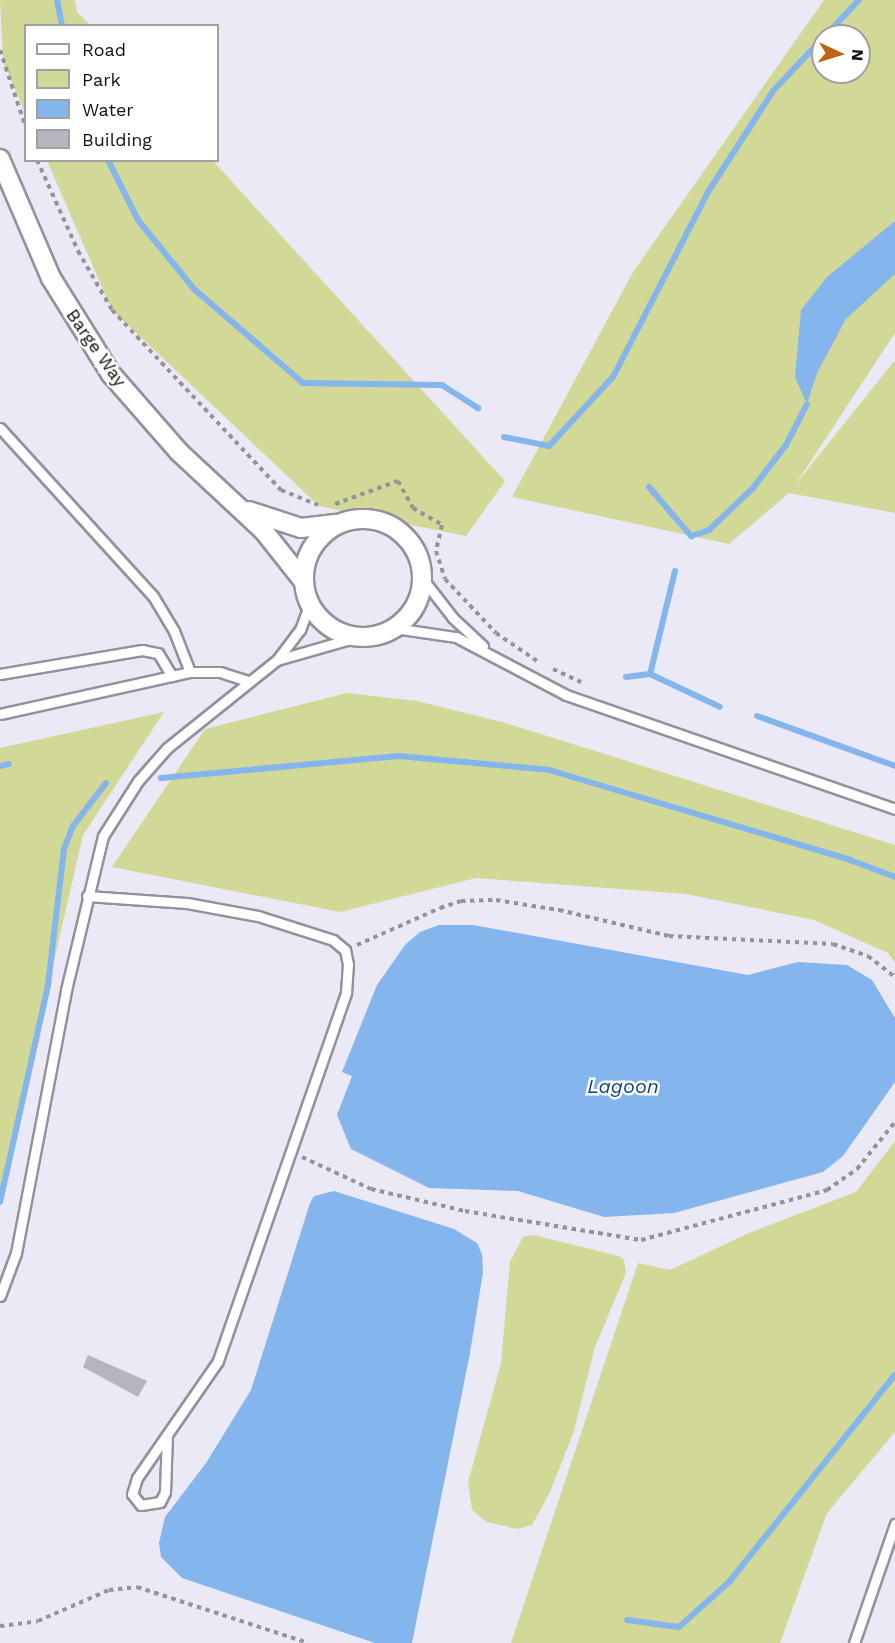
<!DOCTYPE html>
<style>
body{margin:0}
#map{position:relative;width:895px;height:1643px;overflow:hidden;background:#eae9f5;font-family:"Work Sans",sans-serif}
div>[style]{position:absolute}
.green>*{inset:0;background:#d2d895}
.water>*{inset:0;background:#84b5ec}
.stream>*{height:6px;margin:-3px;padding:0 3px;transform-origin:3px;border-radius:3px;background:#84b5ec}
.building>*{inset:0;background:#b5b4bf}
.path>*{height:4px;margin-top:-2px;transform-origin:0;background:repeating-linear-gradient(90deg,#94939c 0 4.5px,transparent 0 9px)}
.roads{filter:drop-shadow(2px 0 #92919c) drop-shadow(-2px 0 #92919c) drop-shadow(0 2px #92919c) drop-shadow(0 -2px #92919c)}
.service>*{height:9px;margin:-4.5px;padding:0 4.5px;transform-origin:4.5px;border-radius:4.5px;background:#fff}
.minor>*{height:18px;margin:-9px;padding:0 9px;transform-origin:9px;border-radius:9px;background:#fff}
.minor>.ring{margin:-9px;padding:0;box-sizing:content-box;background:none;border:18px solid #fff;border-radius:50%}
span{translate:-50% -50%;white-space:nowrap;text-align:center;line-height:1.15;-webkit-text-stroke:5px #fff;paint-order:stroke}
.street-label{font-size:18px;color:#121115}
.water-label{font-size:20px;color:#114375;font-style:italic}
.legend{position:absolute;left:24px;top:24px;width:195px;height:138px;box-sizing:border-box;background:#fff;border:2px solid #a0a0a1;margin:0;padding:8px 10px;list-style:none;font-size:18px;color:#121115}
.legend li{display:flex;align-items:center;gap:12px;height:30px}
.legend b{width:30px;border:2px solid #a0a0a1}
.north{position:absolute;left:811px;top:24px;width:60px;height:60px;box-sizing:border-box;background:#fff;border:2px solid #a0a0a1;border-radius:50%;rotate:94deg;font-size:16px;font-weight:700;line-height:24px;text-align:center;color:#121115}
.north::after{content:'';display:block;margin:auto;width:21px;height:27px;background:#bf6310;clip-path:polygon(50% 0,100% 100%,50% 72%,0 100%)}
</style>
<div id="map">
<div class="green">
<div style="clip-path:polygon(0 0,75px 0,77px 12px,90px 25px,26px 26px,25px 113px,3px 61px)"></div>
<div style="clip-path:polygon(evenodd,824px 0,895px 0,895px 333px,795px 485px,895px 360px,895px 513px,789px 493px,729px 544px,512px 497px,633px 272px,824px 0,823px 36px,859px 36px,859px 72px,823px 72px,823px 36px)"></div>
<div style="clip-path:polygon(47px 161px,213px 161px,505px 481px,466px 536px,319px 506px,112px 310px)"></div>
<div style="clip-path:polygon(347px 693px,417px 701px,506px 723px,895px 845px,895px 963px,888px 953px,814px 920px,686px 894px,476px 878px,340px 912px,112px 867px,205px 729px)"></div>
<div style="clip-path:polygon(164px 712px,83px 835px,0 1196px,0 748px)"></div>
<div style="clip-path:polygon(895px 1141px,895px 1432px,827px 1513px,780px 1643px,511px 1643px,638px 1263px,670px 1270px,749px 1233px,856px 1192px)"></div>
<div style="clip-path:polygon(533px 1235px,619px 1256px,624px 1260px,626px 1273px,595px 1347px,573px 1434px,550px 1492px,532px 1525px,517px 1529px,487px 1522px,472px 1510px,468px 1482px,501px 1363px,510px 1262px,523px 1237px)"></div>
</div>
<div class="water">
<div style="clip-path:polygon(895px 221px,895px 274px,846px 319px,817px 373px,807px 404px,795px 377px,801px 310px,827px 277px)"></div>
<div style="clip-path:polygon(439px 925px,473px 925px,748px 975px,798px 962px,847px 965px,872px 980px,895px 1018px,895px 1082px,843px 1156px,823px 1172px,674px 1213px,604px 1217px,518px 1191px,429px 1188px,351px 1149px,337px 1115px,352px 1076px,342px 1072px,377px 985px,405px 945px,420px 932px)"></div>
<div style="clip-path:polygon(334px 1191px,454px 1229px,477px 1243px,482px 1254px,483px 1272px,470px 1353px,412px 1643px,375px 1643px,182px 1578px,161px 1557px,159px 1543px,165px 1517px,206px 1463px,251px 1390px,310px 1203px,314px 1196px)"></div>
</div>
<div class="stream">
<div style="left:57px;top:0;width:26px;rotate:79deg"></div>
<div style="left:825px;top:36px;width:50px;rotate:-46.6deg"></div>
<div style="left:108px;top:160px;width:67px;rotate:63.4deg"></div>
<div style="left:138px;top:220px;width:89px;rotate:50.9deg"></div>
<div style="left:194px;top:289px;width:144px;rotate:40.8deg"></div>
<div style="left:303px;top:383px;width:139px;rotate:0.8deg"></div>
<div style="left:442px;top:385px;width:43px;rotate:32.6deg"></div>
<div style="left:504px;top:437px;width:46px;rotate:11.3deg"></div>
<div style="left:549px;top:446px;width:94px;rotate:-47.2deg"></div>
<div style="left:613px;top:377px;width:208px;rotate:-62.8deg"></div>
<div style="left:708px;top:192px;width:120px;rotate:-57.2deg"></div>
<div style="left:773px;top:91px;width:73px;rotate:-46.7deg"></div>
<div style="left:649px;top:487px;width:65px;rotate:49.4deg"></div>
<div style="left:691px;top:536px;width:19px;rotate:-18deg"></div>
<div style="left:709px;top:530px;width:61px;rotate:-43.7deg"></div>
<div style="left:753px;top:488px;width:54px;rotate:-52.5deg"></div>
<div style="left:786px;top:445px;width:46px;rotate:-62.9deg"></div>
<div style="left:675px;top:571px;width:106px;rotate:103.6deg"></div>
<div style="left:650px;top:674px;width:77px;rotate:25.2deg"></div>
<div style="left:626px;top:677px;width:24px;rotate:-7deg"></div>
<div style="left:757px;top:716px;width:147px;rotate:19.9deg"></div>
<div style="left:0;top:766px;width:9px;rotate:-13deg"></div>
<div style="left:161px;top:778px;width:239px;rotate:-5.3deg"></div>
<div style="left:399px;top:756px;width:151px;rotate:5.3deg"></div>
<div style="left:549px;top:770px;width:314px;rotate:16.6deg"></div>
<div style="left:850px;top:860px;width:48px;rotate:20.7deg"></div>
<div style="left:0;top:1202px;width:222px;rotate:-77.5deg"></div>
<div style="left:48px;top:985px;width:137px;rotate:-83.3deg"></div>
<div style="left:64px;top:849px;width:25px;rotate:-69deg"></div>
<div style="left:73px;top:826px;width:54px;rotate:-52.5deg"></div>
<div style="left:627px;top:1620px;width:52px;rotate:7.7deg"></div>
<div style="left:679px;top:1627px;width:67px;rotate:-42deg"></div>
<div style="left:729px;top:1582px;width:265px;rotate:-51.3deg"></div>
</div>
<div class="building">
<div style="clip-path:polygon(88px 1355px,147px 1381px,138px 1397px,83px 1367px)"></div>
</div>
<div class="path">
<div style="left:0;top:50px;width:82px;rotate:71.6deg"></div>
<div style="left:37px;top:160px;width:100px;rotate:65.7deg"></div>
<div style="left:78px;top:251px;width:68px;rotate:60deg"></div>
<div style="left:112px;top:310px;width:247px;rotate:46.8deg"></div>
<div style="left:281px;top:490px;width:40px;rotate:22deg"></div>
<div style="left:335px;top:504px;width:67px;rotate:-20.1deg"></div>
<div style="left:398px;top:481px;width:31px;rotate:61deg"></div>
<div style="left:413px;top:508px;width:34px;rotate:30deg"></div>
<div style="left:442px;top:525px;width:27px;rotate:103deg"></div>
<div style="left:436px;top:551px;width:29px;rotate:72deg"></div>
<div style="left:445px;top:579px;width:74px;rotate:46.6deg"></div>
<div style="left:496px;top:633px;width:53px;rotate:34.3deg"></div>
<div style="left:553px;top:669px;width:31px;rotate:25deg"></div>
<div style="left:357px;top:945px;width:91px;rotate:-24deg"></div>
<div style="left:440px;top:908px;width:22px;rotate:-18deg"></div>
<div style="left:461px;top:901px;width:35px;rotate:-2deg"></div>
<div style="left:496px;top:900px;width:64px;rotate:9deg"></div>
<div style="left:559px;top:910px;width:113px;rotate:13.3deg"></div>
<div style="left:669px;top:936px;width:164px;rotate:2.8deg"></div>
<div style="left:833px;top:944px;width:37px;rotate:19deg"></div>
<div style="left:868px;top:956px;width:34px;rotate:38deg"></div>
<div style="left:302px;top:1157px;width:76px;rotate:24.9deg"></div>
<div style="left:371px;top:1189px;width:97px;rotate:13.2deg"></div>
<div style="left:465px;top:1211px;width:178px;rotate:9.4deg"></div>
<div style="left:641px;top:1240px;width:193px;rotate:-15deg"></div>
<div style="left:827px;top:1190px;width:37px;rotate:-35deg"></div>
<div style="left:857px;top:1169px;width:60px;rotate:-51deg"></div>
<div style="left:0;top:1626px;width:38px;rotate:-7deg"></div>
<div style="left:38px;top:1621px;width:77px;rotate:-23.6deg"></div>
<div style="left:109px;top:1590px;width:28px;rotate:-6deg"></div>
<div style="left:137px;top:1587px;width:180px;rotate:18.1deg"></div>
</div>
<div class="roads">
<div class="service">
<div style="left:0;top:428px;width:227px;rotate:47.7deg"></div>
<div style="left:153px;top:596px;width:41px;rotate:59deg"></div>
<div style="left:174px;top:631px;width:44px;rotate:68.7deg"></div>
<div style="left:422px;top:578px;width:51px;rotate:52.2deg"></div>
<div style="left:453px;top:618px;width:41px;rotate:43deg"></div>
<div style="left:394px;top:628px;width:63px;rotate:8.3deg"></div>
<div style="left:456px;top:637px;width:124px;rotate:27.8deg"></div>
<div style="left:566px;top:695px;width:348px;rotate:19.1deg"></div>
<div style="left:277px;top:660px;width:83px;rotate:-16deg"></div>
<div style="left:0;top:674px;width:144px;rotate:-9.6deg"></div>
<div style="left:142px;top:650px;width:16px;rotate:11deg"></div>
<div style="left:158px;top:653px;width:27px;rotate:59deg"></div>
<div style="left:0;top:714px;width:195px;rotate:-12.5deg"></div>
<div style="left:190px;top:672px;width:30px"></div>
<div style="left:220px;top:672px;width:28px;rotate:18deg"></div>
<div style="left:87px;top:896px;width:100px;rotate:4deg"></div>
<div style="left:187px;top:903px;width:72px;rotate:10.4deg"></div>
<div style="left:258px;top:916px;width:79px;rotate:17.7deg"></div>
<div style="left:333px;top:940px;width:16px;rotate:40deg"></div>
<div style="left:345px;top:950px;width:14px;rotate:78deg"></div>
<div style="left:348px;top:964px;width:29px;rotate:94deg"></div>
<div style="left:346px;top:993px;width:390px;rotate:109.2deg"></div>
<div style="left:218px;top:1361px;width:142px;rotate:124.7deg"></div>
<div style="left:137px;top:1478px;width:17px;rotate:107deg"></div>
<div style="left:132px;top:1494px;width:14px;rotate:51deg"></div>
<div style="left:141px;top:1505px;width:19px;rotate:-9deg"></div>
<div style="left:160px;top:1502px;width:11px;rotate:-63deg"></div>
<div style="left:165px;top:1492px;width:57px;rotate:-88deg"></div>
<div style="left:0;top:1296px;width:46px;rotate:-69.6deg"></div>
<div style="left:16px;top:1253px;width:268px;rotate:-79.2deg"></div>
<div style="left:66px;top:990px;width:158px;rotate:-76.5deg"></div>
<div style="left:103px;top:836px;width:65px;rotate:-57.5deg"></div>
<div style="left:138px;top:781px;width:44px;rotate:-48.7deg"></div>
<div style="left:167px;top:748px;width:141px;rotate:-38.7deg"></div>
<div style="left:277px;top:660px;width:38px;rotate:-53deg"></div>
<div style="left:300px;top:630px;width:29px;rotate:-70deg"></div>
<div style="left:854px;top:1643px;width:126px;rotate:-71deg"></div>
</div>
<div class="minor">
<div style="left:0;top:159px;width:129px;rotate:66.8deg"></div>
<div style="left:51px;top:278px;width:113px;rotate:58deg"></div>
<div style="left:111px;top:374px;width:103px;rotate:48.9deg"></div>
<div style="left:179px;top:452px;width:115px;rotate:42.9deg"></div>
<div style="left:263px;top:530px;width:66px;rotate:51.7deg"></div>
<div style="left:249px;top:511px;width:55px;rotate:18.1deg"></div>
<div style="left:301px;top:528px;width:34px;rotate:-7deg"></div>
<div class="ring" style="left:304px;top:519px;width:100px;height:100px"></div>
</div>
</div>
<div class="street-label">
<span style="left:96px;top:348px;rotate:55deg">Barge Way</span>
</div>
<div class="water-label">
<span style="left:623px;top:1086px">Lagoon</span>
</div>
<ul class="legend">
<li><b style="height:8px;background:#fff"></b>Road</li>
<li><b style="height:16px;background:#d2d895"></b>Park</li>
<li><b style="height:16px;background:#84b5ec"></b>Water</li>
<li><b style="height:16px;background:#b5b4bf"></b>Building</li>
</ul>
<div class="north">N</div>
</div>
